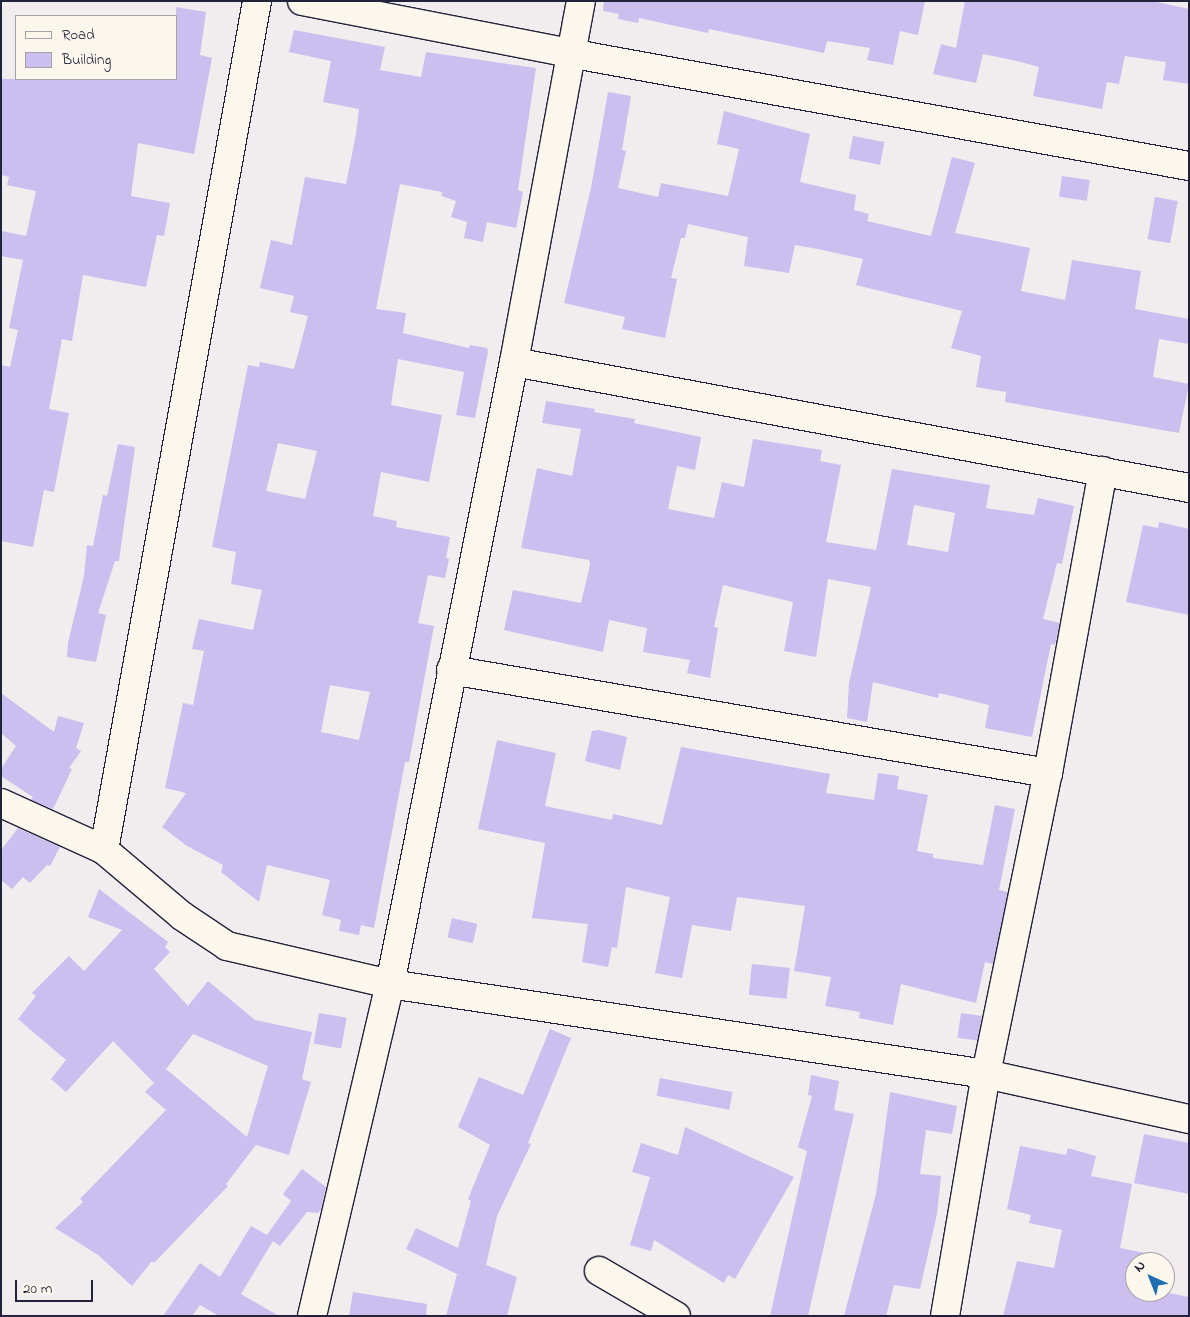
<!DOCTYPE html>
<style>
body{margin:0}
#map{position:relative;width:1190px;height:1317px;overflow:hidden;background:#f1eced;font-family:"Indie Flower",sans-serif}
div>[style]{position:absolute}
.building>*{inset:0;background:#cbbff0;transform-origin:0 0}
.roads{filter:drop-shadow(1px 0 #22223b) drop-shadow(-1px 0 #22223b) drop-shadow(0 1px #22223b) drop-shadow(0 -1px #22223b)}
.minor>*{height:28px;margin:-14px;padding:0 14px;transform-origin:14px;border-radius:14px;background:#fbf7ec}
span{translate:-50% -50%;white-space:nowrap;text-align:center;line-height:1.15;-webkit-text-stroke:4.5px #fbf7ec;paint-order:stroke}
.frame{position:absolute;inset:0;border:2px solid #22223b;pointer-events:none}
.legend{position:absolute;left:15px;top:15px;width:162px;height:65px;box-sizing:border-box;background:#fbf7ec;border:1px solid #a4a2a5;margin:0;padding:6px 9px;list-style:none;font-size:15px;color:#22223b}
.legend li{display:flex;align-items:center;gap:10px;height:25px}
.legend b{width:25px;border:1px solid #a4a2a5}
.north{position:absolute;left:1125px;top:1252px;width:50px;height:50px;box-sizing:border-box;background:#fbf7ec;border:1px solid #a4a2a5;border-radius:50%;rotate:316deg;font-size:14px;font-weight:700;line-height:20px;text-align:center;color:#22223b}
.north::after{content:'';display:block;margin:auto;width:18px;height:22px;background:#1f6fb2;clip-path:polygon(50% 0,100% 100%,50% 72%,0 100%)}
.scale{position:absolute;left:15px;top:1280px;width:78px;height:22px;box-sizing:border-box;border:2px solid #22223b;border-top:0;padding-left:6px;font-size:15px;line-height:18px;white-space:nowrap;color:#22223b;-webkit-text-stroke:4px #fbf7ec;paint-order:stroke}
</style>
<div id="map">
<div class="building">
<div style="clip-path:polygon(604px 1px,925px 1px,918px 35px,900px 31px,893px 65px,867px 60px,870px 48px,827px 41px,824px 53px,709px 29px,708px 33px,639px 18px,638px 23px,618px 19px,619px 14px,603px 11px)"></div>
<div style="clip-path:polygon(965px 1px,1152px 1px,1189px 9px,1189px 84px,1163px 80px,1166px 62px,1125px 56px,1119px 84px,1107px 82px,1102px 109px,1033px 96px,1039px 67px,1017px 61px,983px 54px,976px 83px,933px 74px,941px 44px,956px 48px)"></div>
<div style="clip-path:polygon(176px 7px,206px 12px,200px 55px,212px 58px,194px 154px,138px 143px,131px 196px,170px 203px,164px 236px,157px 235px,146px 287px,83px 275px,72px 341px,62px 339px,49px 409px,69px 413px,54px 492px,44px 490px,33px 547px,1px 541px,1px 365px,10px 367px,18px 330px,9px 328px,23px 260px,1px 256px,1px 231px,26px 236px,36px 191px,7px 185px,9px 177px,1px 175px,1px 79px,176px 79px)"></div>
<div style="clip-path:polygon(evenodd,294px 30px,385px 47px,380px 70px,421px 77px,426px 52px,536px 68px,518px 190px,523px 192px,516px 228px,487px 222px,483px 242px,464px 238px,467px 222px,451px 217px,456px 201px,441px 196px,442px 192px,400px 184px,376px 309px,406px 313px,403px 333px,469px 348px,470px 345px,487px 348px,488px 352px,475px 418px,456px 415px,464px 372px,398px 359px,391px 405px,442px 415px,429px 482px,381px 472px,373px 516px,397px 521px,396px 527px,450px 537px,446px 558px,449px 559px,445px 578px,428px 575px,418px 623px,434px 626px,409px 762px,405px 762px,374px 928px,361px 925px,359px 935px,339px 931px,341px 920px,322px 915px,330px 880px,267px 865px,259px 902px,221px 872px,223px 865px,187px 846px,162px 827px,186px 793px,165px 788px,183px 703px,193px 705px,204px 651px,192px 649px,199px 619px,253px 630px,262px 590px,231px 584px,236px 552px,212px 547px,248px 365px,259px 367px,260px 362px,294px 369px,308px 316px,290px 312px,294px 296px,260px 288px,271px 240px,292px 245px,305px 177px,346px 184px,356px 134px,359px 109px,323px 102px,331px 61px,289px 52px,294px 30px,278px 443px,317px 451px,305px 499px,266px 491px,278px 443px,294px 30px,330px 685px,370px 692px,359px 740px,321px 732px,330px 685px)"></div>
<div style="clip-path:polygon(608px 92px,631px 96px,622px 150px,626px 151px,618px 188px,658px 197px,661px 183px,728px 196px,739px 149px,717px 144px,724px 111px,810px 134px,800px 182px,856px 195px,854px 210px,869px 214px,867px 221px,931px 236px,952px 157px,975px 163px,955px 233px,1030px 248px,1021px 291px,1065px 300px,1072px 260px,1141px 271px,1135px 309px,1189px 319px,1189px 344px,1159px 339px,1153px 377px,1189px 384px,1179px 433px,1005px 402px,1006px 392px,976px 387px,981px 356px,951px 348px,962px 311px,856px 285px,863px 259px,818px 249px,795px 245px,789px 273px,744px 266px,748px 237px,688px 224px,685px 238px,681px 238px,671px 278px,677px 279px,665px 338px,622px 329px,625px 317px,564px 303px,591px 188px)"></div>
<div style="left:853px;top:136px;width:32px;height:23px;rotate:11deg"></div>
<div style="left:1062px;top:176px;width:28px;height:21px;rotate:8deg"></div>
<div style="left:1155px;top:197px;width:23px;height:43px;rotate:10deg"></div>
<div style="clip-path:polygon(evenodd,546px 401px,595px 409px,594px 412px,635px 419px,634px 423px,701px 437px,695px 470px,677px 466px,668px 509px,714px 518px,722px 482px,744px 487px,753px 439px,822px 450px,820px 461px,841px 465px,826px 542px,876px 550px,892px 469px,990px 485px,986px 508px,1034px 515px,1038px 498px,1074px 506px,1062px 564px,1057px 563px,1043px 619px,1060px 623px,1055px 645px,1051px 644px,1032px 737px,985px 728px,989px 705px,939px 693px,938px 698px,873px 682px,867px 722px,847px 718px,849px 683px,871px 587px,828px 579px,816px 657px,784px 651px,793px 602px,723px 585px,714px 627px,718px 628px,710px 678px,687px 673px,690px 660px,643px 652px,647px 628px,609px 620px,603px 652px,504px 630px,513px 590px,581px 603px,590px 565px,589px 560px,521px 548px,537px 468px,572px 476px,581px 429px,542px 423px,546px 401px,914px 505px,955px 513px,948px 552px,907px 545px,914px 505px)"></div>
<div style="clip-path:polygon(118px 444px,135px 447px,119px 561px,115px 561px,98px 613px,106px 615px,96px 662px,67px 657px,68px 643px,84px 576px,87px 545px,93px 546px,103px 495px,107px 496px)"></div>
<div style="clip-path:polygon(1159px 522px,1189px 529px,1189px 615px,1126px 602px,1143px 525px,1158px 528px)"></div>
<div style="clip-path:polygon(1px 693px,54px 732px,58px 716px,84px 723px,76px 748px,81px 751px,69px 768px,72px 769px,53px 809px,31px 800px,33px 797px,1px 776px,1px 769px,16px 746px,1px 733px)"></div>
<div style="clip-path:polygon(599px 730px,627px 737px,620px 770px,585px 761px,592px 731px)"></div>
<div style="clip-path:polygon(497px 740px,556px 753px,545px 806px,612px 820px,613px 814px,662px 825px,681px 747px,830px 774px,826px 793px,874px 800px,878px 773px,899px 776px,897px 789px,928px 795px,917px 851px,933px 854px,933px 858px,983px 865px,995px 805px,1015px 809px,999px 890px,1008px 892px,993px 964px,985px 962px,976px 1003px,901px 984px,893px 1025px,859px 1018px,860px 1012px,825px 1006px,831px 977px,794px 971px,805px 906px,737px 897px,731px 931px,692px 925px,682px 978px,655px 973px,670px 897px,626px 887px,617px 948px,612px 947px,608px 967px,582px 962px,588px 924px,532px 918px,545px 843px,478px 829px)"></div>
<div style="clip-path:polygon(18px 828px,60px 847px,50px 866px,47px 865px,30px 883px,23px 877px,12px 889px,1px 880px,1px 850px)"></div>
<div style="clip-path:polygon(evenodd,99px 889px,168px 942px,165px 947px,170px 952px,154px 969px,188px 1006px,208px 981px,255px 1020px,312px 1032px,302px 1079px,311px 1082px,289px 1155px,256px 1145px,226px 1184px,228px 1186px,154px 1263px,152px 1261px,132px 1286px,98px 1255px,55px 1228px,83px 1202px,80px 1199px,166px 1110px,145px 1092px,154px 1083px,113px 1041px,66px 1092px,51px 1079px,66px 1060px,18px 1019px,36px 996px,32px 993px,69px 956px,84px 971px,122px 930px,88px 917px,99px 889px,193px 1034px,268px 1066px,247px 1137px,166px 1069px,193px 1034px)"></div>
<div style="left:452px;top:918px;width:26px;height:20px;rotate:13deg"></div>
<div style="left:752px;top:964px;width:38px;height:31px;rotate:6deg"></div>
<div style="left:319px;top:1013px;width:28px;height:31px;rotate:10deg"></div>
<div style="left:961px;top:1013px;width:21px;height:25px;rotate:8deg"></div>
<div style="clip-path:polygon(550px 1029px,571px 1038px,528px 1143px,531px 1144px,497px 1216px,486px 1265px,517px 1277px,507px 1316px,446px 1316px,457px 1274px,406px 1249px,416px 1228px,458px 1248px,471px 1201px,468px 1199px,490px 1145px,458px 1127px,479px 1077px,523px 1095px)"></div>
<div style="clip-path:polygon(811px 1075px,839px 1081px,834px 1110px,854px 1114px,808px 1316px,770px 1316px,807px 1151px,798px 1147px,812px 1096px,808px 1095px)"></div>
<div style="left:660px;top:1078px;width:74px;height:18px;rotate:11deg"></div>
<div style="clip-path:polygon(890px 1092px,957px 1106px,952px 1134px,926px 1130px,920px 1174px,941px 1176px,937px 1214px,920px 1289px,894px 1285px,886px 1316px,844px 1316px,876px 1194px)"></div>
<div style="clip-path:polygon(685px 1127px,794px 1177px,735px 1279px,728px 1275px,724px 1283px,654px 1240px,651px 1251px,630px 1245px,650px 1177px,632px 1172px,641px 1143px,678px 1155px)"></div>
<div style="clip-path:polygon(1144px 1134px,1189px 1143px,1189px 1194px,1134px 1183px)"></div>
<div style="clip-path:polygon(1020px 1146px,1066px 1155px,1068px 1148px,1096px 1156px,1091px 1176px,1132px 1184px,1120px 1248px,1156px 1255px,1155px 1262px,1135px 1262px,1135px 1292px,1164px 1292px,1189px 1297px,1189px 1316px,1003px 1316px,1017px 1261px,1054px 1268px,1062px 1230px,1029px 1223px,1031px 1215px,1007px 1209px)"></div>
<div style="clip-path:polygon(302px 1169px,326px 1187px,321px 1209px,318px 1213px,307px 1212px,280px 1246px,273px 1241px,241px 1294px,279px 1316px,219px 1316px,200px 1305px,192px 1316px,163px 1316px,200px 1263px,220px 1277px,251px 1226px,267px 1235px,291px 1201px,283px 1194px)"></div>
<div style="clip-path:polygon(353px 1292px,427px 1304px,426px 1316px,349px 1316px)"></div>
</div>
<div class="roads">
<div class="minor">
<div style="left:302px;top:1px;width:272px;rotate:11deg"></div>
<div style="left:569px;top:53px;width:630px;rotate:10.33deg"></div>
<div style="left:514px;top:362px;width:687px;rotate:10.57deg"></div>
<div style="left:451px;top:670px;width:606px;rotate:9.79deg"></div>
<div style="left:1px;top:803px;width:113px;rotate:24.5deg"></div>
<div style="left:104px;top:850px;width:102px;rotate:40.2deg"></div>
<div style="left:182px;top:916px;width:54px;rotate:33.7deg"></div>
<div style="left:227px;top:946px;width:167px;rotate:13.1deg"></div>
<div style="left:390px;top:984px;width:603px;rotate:8.59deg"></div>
<div style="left:986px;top:1074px;width:208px;rotate:12.5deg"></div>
<div style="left:104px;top:850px;width:863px;rotate:-79.78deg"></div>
<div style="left:599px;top:1271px;width:89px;rotate:30.3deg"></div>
<div style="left:312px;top:1316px;width:341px;rotate:-76.8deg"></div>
<div style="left:390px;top:984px;width:634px;rotate:-78.73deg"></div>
<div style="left:514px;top:362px;width:367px;rotate:-79.5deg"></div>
<div style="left:945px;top:1316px;width:245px;rotate:-80.4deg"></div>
<div style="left:986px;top:1074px;width:307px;rotate:-78.4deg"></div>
<div style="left:1048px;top:773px;width:307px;rotate:-79.7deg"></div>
</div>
</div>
<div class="frame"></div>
<ul class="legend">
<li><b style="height:6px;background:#fbf7ec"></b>Road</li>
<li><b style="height:14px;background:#cbbff0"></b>Building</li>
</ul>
<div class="north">N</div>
<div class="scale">20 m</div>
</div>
